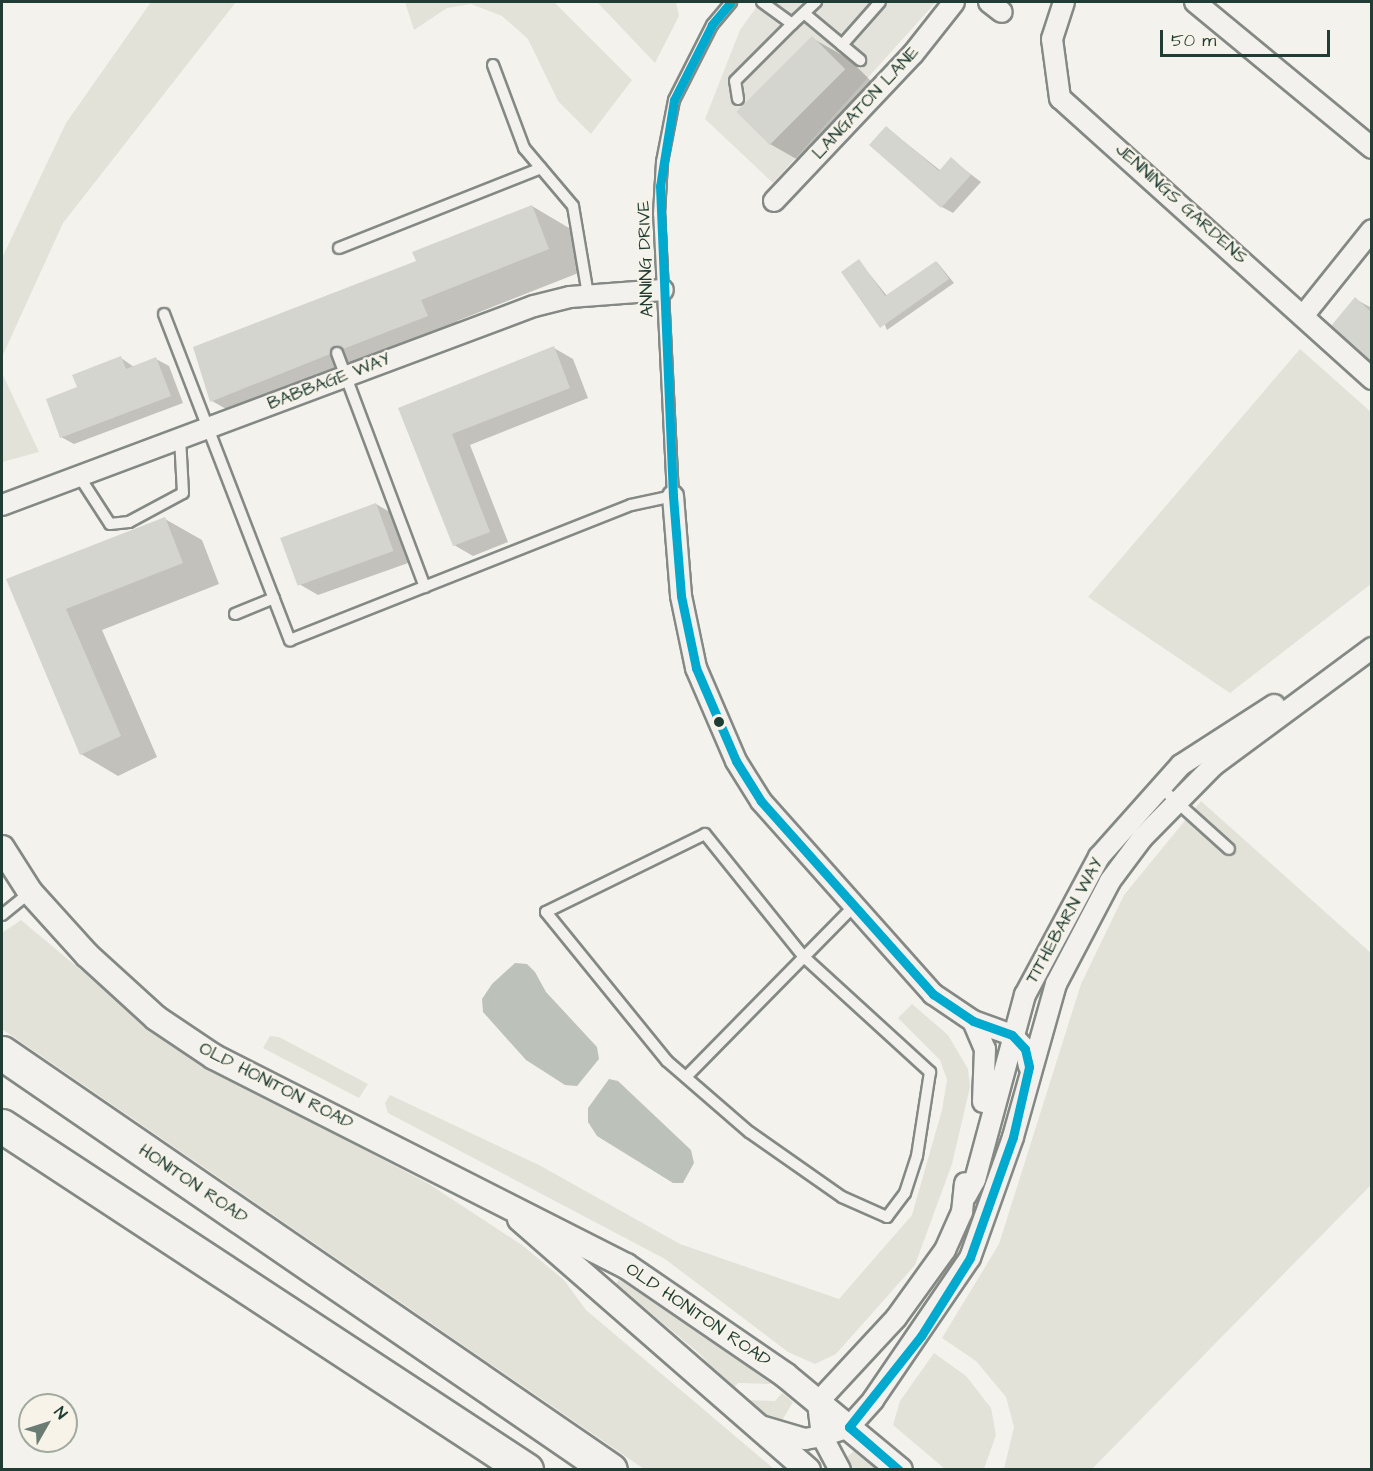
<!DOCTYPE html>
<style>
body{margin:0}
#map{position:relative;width:1373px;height:1471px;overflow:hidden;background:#f4f2ec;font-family:"Architects Daughter",sans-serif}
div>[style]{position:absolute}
.built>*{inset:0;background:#e4e3db}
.green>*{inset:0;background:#e2e2d9}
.water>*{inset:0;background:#bcc2b9}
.shadow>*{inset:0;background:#0003}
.building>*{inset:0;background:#d5d5d0;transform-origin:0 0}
.roads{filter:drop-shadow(2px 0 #848985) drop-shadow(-2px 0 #848985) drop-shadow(0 2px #848985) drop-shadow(0 -2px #848985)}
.service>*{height:10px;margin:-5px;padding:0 5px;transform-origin:5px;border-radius:5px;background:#f2f1ed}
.minor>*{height:20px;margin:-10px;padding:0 10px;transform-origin:10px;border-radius:10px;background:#f2f1ed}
.tertiary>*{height:24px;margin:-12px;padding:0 12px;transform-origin:12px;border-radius:12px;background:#f2f1ed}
.trunk>*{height:33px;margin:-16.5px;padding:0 16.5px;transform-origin:16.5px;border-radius:16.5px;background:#f2f1ed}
.bus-1>*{height:9px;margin:-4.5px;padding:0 4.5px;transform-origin:4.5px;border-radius:4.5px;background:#00a9ce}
.dots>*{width:16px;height:16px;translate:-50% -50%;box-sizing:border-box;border:3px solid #f7f3e8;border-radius:50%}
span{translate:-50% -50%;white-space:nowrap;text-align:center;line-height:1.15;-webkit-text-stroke:4.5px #f7f3e8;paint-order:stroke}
.street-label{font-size:18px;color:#1f3d34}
.frame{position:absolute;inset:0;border:3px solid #1f3d34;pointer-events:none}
.north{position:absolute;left:18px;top:1393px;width:60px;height:60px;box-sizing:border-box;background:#f7f3e8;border:2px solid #a1aaa0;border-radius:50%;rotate:51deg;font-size:16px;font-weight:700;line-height:24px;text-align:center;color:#1f3d34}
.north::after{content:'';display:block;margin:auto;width:21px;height:27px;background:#6a7c74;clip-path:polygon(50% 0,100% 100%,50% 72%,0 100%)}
.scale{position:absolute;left:1160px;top:30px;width:170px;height:27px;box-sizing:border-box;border:3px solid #1f3d34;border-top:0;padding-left:8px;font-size:18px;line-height:21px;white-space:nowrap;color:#1f3d34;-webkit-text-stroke:4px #f7f3e8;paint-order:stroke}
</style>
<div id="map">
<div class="built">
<div style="clip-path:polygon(760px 2px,936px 2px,773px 183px,705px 119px,740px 30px)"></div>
</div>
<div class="green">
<div style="clip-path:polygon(151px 2px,236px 2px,63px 223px,2px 357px,2px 258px,66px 123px)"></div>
<div style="clip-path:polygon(405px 2px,554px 2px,632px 80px,591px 134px,558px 101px,528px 39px,502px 16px,471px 4px,447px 8px,414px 30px)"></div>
<div style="clip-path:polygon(597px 2px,676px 2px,679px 16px,655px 63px)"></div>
<div style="clip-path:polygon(1300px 349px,1371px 412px,1371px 584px,1230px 693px,1088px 597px)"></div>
<div style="clip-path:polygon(2px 373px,39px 452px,2px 462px)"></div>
<div style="clip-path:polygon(1201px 801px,1371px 953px,1371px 1185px,1092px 1469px,1004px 1469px,1014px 1427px,1006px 1397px,976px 1361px,942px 1338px,999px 1244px,1081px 984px,1124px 895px)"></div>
<div style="clip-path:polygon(21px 920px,155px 1032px,217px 1072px,429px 1184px,522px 1245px,564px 1280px,586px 1310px,774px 1469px,644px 1469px,2px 1029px,2px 933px)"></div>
<div style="clip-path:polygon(912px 1004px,948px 1035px,968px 1069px,970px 1087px,952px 1164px,915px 1265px,836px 1354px,815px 1364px,788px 1352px,665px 1259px,388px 1113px,385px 1103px,390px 1095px,539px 1165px,680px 1244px,839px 1299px,912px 1215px,942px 1110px,947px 1080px,940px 1060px,898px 1018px)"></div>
<div style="clip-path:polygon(270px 1036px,279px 1037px,368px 1084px,359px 1098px,263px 1048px)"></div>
<div style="clip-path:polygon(619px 1279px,708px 1337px,771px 1384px,738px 1383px,731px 1391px,701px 1355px,616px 1284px)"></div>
<div style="clip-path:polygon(934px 1353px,966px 1376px,991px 1408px,996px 1435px,984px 1469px,945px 1469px,893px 1425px,900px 1401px)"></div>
<div style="clip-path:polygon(782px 1393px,793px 1402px,783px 1419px,766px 1418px,742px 1400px,775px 1401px)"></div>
<div style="clip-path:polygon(855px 1450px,879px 1469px,852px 1469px,846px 1458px)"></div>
</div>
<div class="water">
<div style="clip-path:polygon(515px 963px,527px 964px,535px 972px,546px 992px,597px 1047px,599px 1059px,577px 1086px,565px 1085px,526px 1060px,483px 1012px,482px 999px,492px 984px)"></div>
<div style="clip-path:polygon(609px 1079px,618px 1081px,691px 1150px,694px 1163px,683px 1183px,673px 1183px,597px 1136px,588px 1122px,588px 1108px)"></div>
</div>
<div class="shadow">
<div style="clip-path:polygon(812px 38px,849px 59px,881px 91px,807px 165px,770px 144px)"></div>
<div style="clip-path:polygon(887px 128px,941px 171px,951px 159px,981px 182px,953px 213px,942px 207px)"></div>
<div style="clip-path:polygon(532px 206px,569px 228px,586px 270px,457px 321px,464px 337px,249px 422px,212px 401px,418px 262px)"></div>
<div style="clip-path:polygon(859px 261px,888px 297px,937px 262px,954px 283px,887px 330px)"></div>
<div style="clip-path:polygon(1355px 299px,1372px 308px,1372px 361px,1333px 325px)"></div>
<div style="clip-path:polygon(554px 348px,573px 359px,588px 398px,470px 445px,508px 542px,473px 556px,454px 545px,400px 408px)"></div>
<div style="clip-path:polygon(121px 358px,134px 367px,156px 359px,169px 366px,183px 403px,74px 444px,61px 437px,79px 388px)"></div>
<div style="clip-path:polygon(376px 504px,395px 515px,411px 562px,318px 595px,299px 584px)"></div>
<div style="clip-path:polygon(165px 519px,202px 540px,219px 584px,102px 630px,157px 757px,118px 776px,81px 754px,8px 580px)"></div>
</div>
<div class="building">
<div style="left:812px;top:36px;width:47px;height:107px;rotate:45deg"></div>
<div style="clip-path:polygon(886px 126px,939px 171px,951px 157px,971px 175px,941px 208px,869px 145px)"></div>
<div style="clip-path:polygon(532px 205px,549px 249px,421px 300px,428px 316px,343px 349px,334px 346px,330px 354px,210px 402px,193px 347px,416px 261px,412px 252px)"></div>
<div style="clip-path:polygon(859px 259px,885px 296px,936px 261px,949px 279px,880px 328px,841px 272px)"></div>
<div style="clip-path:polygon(1355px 297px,1371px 312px,1371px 362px,1331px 326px)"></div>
<div style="clip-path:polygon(554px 346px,570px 388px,452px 434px,490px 532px,453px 546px,398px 408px)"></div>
<div style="clip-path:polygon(121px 356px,126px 369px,156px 357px,171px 396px,60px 438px,46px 399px,77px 387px,72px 375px)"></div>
<div style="left:376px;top:503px;width:51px;height:102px;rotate:70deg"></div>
<div style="clip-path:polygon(165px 517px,183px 563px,66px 609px,121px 736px,80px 755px,6px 579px)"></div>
</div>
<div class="roads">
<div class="service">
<div style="left:762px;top:2px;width:37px;rotate:36deg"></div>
<div style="left:792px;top:24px;width:33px;rotate:-43deg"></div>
<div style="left:805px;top:14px;width:72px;rotate:39.9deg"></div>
<div style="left:842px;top:45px;width:57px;rotate:-48.5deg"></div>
<div style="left:493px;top:65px;width:89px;rotate:69.5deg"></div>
<div style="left:524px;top:148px;width:76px;rotate:49.8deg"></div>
<div style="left:573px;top:206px;width:90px;rotate:80.4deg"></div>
<div style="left:738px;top:99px;width:18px;rotate:-99deg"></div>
<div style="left:735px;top:81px;width:81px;rotate:-45deg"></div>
<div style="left:339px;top:248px;width:217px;rotate:-21.6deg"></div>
<div style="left:164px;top:314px;width:350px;rotate:68.9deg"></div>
<div style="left:290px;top:640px;width:367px;rotate:-21.6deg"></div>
<div style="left:631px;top:505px;width:43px;rotate:-12.1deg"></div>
<div style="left:673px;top:496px;width:282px;rotate:-92.8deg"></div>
<div style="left:659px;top:214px;width:52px;rotate:-86.7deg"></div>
<div style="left:662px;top:162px;width:63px;rotate:-79deg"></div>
<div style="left:674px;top:100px;width:84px;rotate:-63.1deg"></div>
<div style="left:712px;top:25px;width:30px;rotate:-50deg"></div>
<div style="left:337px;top:353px;width:250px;rotate:69.4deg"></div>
<div style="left:79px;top:476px;width:57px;rotate:57.1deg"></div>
<div style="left:110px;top:524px;width:19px;rotate:-6deg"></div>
<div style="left:129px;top:522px;width:61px;rotate:-28.2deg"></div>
<div style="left:183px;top:493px;width:55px;rotate:-93.1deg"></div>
<div style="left:235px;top:614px;width:42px;rotate:-22.3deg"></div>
<div style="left:1159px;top:786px;width:94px;rotate:42deg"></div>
<div style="left:705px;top:834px;width:158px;rotate:51.2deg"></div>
<div style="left:804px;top:957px;width:171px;rotate:42.4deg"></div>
<div style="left:930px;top:1072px;width:85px;rotate:98.8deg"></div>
<div style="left:917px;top:1156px;width:39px;rotate:108deg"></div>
<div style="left:905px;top:1193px;width:30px;rotate:127deg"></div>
<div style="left:887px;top:1217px;width:49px;rotate:-156deg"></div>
<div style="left:842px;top:1197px;width:113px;rotate:-145deg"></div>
<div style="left:749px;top:1132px;width:108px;rotate:-139.1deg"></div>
<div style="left:667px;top:1061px;width:192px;rotate:-129.1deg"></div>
<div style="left:546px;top:912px;width:177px;rotate:-26.1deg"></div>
<div style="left:2px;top:915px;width:36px;rotate:-39deg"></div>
<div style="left:686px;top:1077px;width:237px;rotate:-45.5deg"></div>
</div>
<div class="minor">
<div style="left:989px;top:2px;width:16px;rotate:38deg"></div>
<div style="left:1064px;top:2px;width:39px;rotate:108deg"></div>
<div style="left:1052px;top:39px;width:60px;rotate:82.3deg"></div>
<div style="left:1060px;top:98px;width:420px;rotate:42deg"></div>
<div style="left:1195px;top:2px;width:229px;rotate:39.5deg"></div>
<div style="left:774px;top:201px;width:202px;rotate:-46.6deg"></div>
<div style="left:913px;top:54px;width:66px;rotate:-51.7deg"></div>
<div style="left:1303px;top:316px;width:110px;rotate:-51.3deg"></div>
<div style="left:673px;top:496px;width:100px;rotate:85.4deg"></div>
<div style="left:681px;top:596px;width:74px;rotate:78.2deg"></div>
<div style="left:696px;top:668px;width:101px;rotate:66.7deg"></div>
<div style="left:736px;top:761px;width:47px;rotate:58deg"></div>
<div style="left:761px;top:801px;width:259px;rotate:48.3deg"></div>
<div style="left:933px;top:994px;width:48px;rotate:34deg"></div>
<div style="left:973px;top:1021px;width:41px;rotate:19.7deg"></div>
<div style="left:1012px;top:1035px;width:19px;rotate:47deg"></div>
<div style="left:1025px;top:1049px;width:18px;rotate:77deg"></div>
<div style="left:2px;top:505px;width:568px;rotate:-20.51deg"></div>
<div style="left:534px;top:306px;width:37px;rotate:-14deg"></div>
<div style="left:570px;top:297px;width:93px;rotate:-4.3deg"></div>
<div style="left:973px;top:1021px;width:30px;rotate:67deg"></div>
<div style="left:985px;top:1049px;width:53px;rotate:92.2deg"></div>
<div style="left:966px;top:1196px;width:18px;rotate:-61deg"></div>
<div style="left:975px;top:1180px;width:192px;rotate:-74.9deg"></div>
<div style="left:1025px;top:995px;width:157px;rotate:-61.8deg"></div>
<div style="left:1099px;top:857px;width:123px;rotate:-48.3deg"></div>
<div style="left:1181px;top:765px;width:111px;rotate:-32.8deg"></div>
<div style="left:761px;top:1426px;width:46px;rotate:16.5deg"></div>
<div style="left:805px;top:1439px;width:17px;rotate:-10deg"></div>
<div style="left:822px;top:1436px;width:28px;rotate:-18deg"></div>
<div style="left:849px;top:1427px;width:36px;rotate:-48deg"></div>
<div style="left:873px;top:1400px;width:172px;rotate:-55.7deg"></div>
<div style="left:970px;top:1258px;width:128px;rotate:-70.4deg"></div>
<div style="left:1013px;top:1137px;width:159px;rotate:-74.3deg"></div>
<div style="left:1056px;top:984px;width:116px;rotate:-62.3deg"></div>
<div style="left:1110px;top:881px;width:54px;rotate:-53.3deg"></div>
<div style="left:1142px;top:838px;width:103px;rotate:-45.4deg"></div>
<div style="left:1214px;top:765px;width:197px;rotate:-36.5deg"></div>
<div style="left:840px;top:1470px;width:38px;rotate:-118deg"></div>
<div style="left:822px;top:1436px;width:34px;rotate:-97deg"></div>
<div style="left:818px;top:1402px;width:115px;rotate:-47.1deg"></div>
<div style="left:896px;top:1318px;width:84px;rotate:-54.2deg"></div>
<div style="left:945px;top:1250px;width:42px;rotate:-65.9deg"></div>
<div style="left:962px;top:1212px;width:29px;rotate:-84deg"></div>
</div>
<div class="tertiary">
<div style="left:2px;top:848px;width:52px;rotate:57.5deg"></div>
<div style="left:30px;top:892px;width:85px;rotate:47.9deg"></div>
<div style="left:87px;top:955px;width:93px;rotate:42.4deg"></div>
<div style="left:156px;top:1018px;width:70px;rotate:33.9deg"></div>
<div style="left:214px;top:1057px;width:462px;rotate:26.9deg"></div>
<div style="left:626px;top:1266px;width:193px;rotate:34.4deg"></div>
<div style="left:785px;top:1375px;width:149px;rotate:39.6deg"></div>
<div style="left:520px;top:1219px;width:382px;rotate:41.1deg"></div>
</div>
<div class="trunk">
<div style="left:2px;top:1053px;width:737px;rotate:34.44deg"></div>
<div style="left:2px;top:1126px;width:627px;rotate:33.28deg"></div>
</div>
</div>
<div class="bus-1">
<div style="left:731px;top:2px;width:30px;rotate:130deg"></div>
<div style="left:712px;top:25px;width:84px;rotate:116.9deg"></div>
<div style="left:674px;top:100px;width:87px;rotate:99.2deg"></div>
<div style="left:660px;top:186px;width:310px;rotate:87.6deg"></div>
<div style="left:673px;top:496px;width:100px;rotate:85.4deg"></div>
<div style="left:681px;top:596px;width:74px;rotate:78.2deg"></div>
<div style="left:696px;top:668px;width:101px;rotate:66.7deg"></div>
<div style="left:736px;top:761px;width:47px;rotate:58deg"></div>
<div style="left:761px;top:801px;width:259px;rotate:48.3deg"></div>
<div style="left:933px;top:994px;width:48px;rotate:34deg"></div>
<div style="left:973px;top:1021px;width:41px;rotate:19.7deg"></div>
<div style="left:1012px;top:1035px;width:19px;rotate:47deg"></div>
<div style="left:1025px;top:1049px;width:18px;rotate:77deg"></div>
<div style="left:1029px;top:1067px;width:72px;rotate:102.9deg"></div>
<div style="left:1013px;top:1137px;width:128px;rotate:109.6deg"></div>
<div style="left:970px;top:1258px;width:92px;rotate:122.1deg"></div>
<div style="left:921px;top:1336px;width:116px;rotate:128.4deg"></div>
<div style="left:849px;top:1427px;width:66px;rotate:40.7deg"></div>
</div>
<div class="dots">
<div style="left:719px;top:722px;background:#1f3d34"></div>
</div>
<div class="street-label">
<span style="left:866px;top:103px;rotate:-47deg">LANGATON LANE</span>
<span style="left:1181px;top:204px;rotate:42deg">JENNINGS GARDENS</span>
<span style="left:646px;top:259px;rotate:-92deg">ANNING DRIVE</span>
<span style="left:329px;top:382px;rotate:-21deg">BABBAGE WAY</span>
<span style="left:1065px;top:921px;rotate:-61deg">TITHEBARN WAY</span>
<span style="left:276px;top:1086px;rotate:27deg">OLD HONITON ROAD</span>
<span style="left:193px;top:1184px;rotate:34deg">HONITON ROAD</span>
<span style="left:698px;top:1315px;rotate:34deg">OLD HONITON ROAD</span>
</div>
<div class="frame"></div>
<div class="north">N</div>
<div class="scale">50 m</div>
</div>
